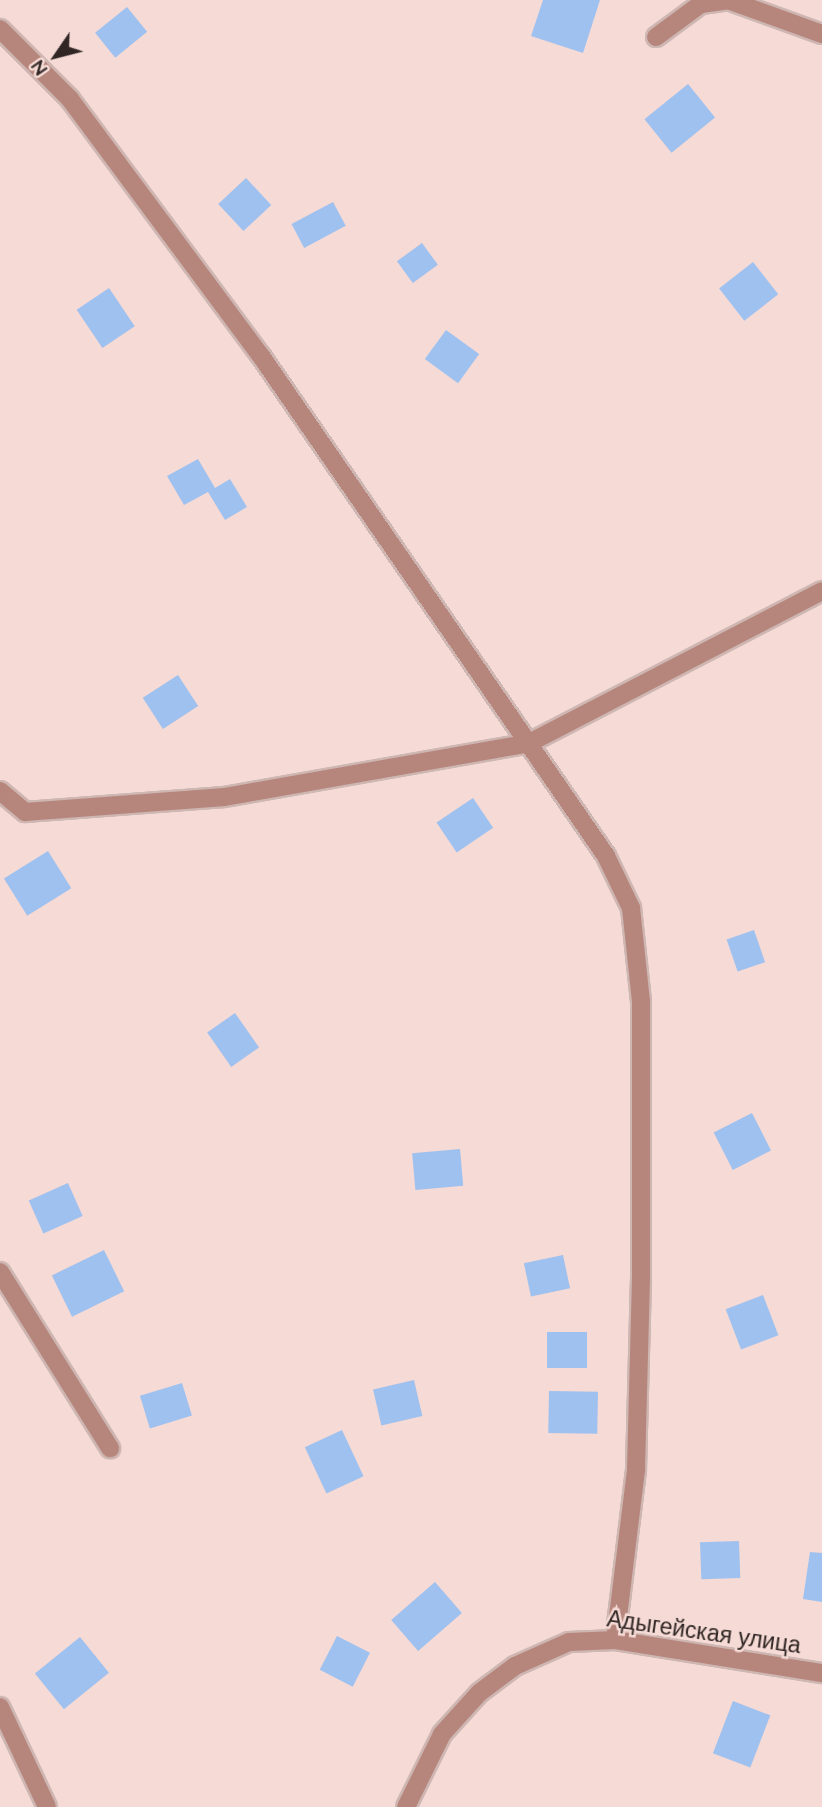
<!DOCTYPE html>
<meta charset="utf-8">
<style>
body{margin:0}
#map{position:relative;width:822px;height:1807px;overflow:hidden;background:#f5dad5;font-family:Quicksand,sans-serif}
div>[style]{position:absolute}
.building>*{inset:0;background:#9fc1f0;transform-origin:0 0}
.roads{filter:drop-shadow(2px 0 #ceb6b2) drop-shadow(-2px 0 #ceb6b2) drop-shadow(0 2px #ceb6b2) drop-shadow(0 -2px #ceb6b2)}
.street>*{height:18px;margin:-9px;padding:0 9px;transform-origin:9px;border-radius:9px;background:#b6867c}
span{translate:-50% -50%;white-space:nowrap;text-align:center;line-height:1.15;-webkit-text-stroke:5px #f5dad5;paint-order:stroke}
.street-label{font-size:23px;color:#302624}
.north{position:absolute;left:21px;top:21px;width:70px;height:70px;-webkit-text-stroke:5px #f5dad5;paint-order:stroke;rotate:235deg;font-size:19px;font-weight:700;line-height:28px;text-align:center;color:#302624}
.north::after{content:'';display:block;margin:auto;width:24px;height:32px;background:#302624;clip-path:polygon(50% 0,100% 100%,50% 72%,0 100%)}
</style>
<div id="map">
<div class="building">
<div style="clip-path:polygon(543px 0,600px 0,583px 53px,531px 36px)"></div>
<div style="left:127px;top:7px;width:32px;height:41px;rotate:51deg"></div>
<div style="left:688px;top:84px;width:43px;height:56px;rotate:51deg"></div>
<div style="left:246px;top:178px;width:37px;height:38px;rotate:47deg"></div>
<div style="left:333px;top:202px;width:27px;height:47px;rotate:62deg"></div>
<div style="left:422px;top:243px;width:27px;height:31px;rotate:54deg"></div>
<div style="left:753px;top:262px;width:41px;height:43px;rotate:52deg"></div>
<div style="left:109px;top:288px;width:46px;height:39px;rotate:56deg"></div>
<div style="left:446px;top:330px;width:41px;height:36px;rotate:36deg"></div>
<div style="clip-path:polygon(198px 459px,215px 488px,230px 479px,247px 507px,225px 520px,208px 492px,184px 505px,167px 476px)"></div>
<div style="left:178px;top:675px;width:37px;height:42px;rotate:57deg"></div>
<div style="left:473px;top:798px;width:36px;height:44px;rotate:56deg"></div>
<div style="left:48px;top:851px;width:44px;height:52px;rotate:58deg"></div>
<div style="left:754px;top:930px;width:34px;height:29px;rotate:71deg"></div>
<div style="left:235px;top:1013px;width:42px;height:34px;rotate:55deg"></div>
<div style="left:752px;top:1113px;width:42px;height:43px;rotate:63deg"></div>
<div style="left:460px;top:1149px;width:37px;height:48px;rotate:85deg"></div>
<div style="left:68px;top:1183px;width:36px;height:43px;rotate:66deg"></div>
<div style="left:104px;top:1250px;width:46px;height:58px;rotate:64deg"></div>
<div style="left:563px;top:1255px;width:34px;height:40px;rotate:78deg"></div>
<div style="left:763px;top:1295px;width:43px;height:40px;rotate:69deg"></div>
<div style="left:587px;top:1332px;width:36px;height:40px;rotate:90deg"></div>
<div style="left:414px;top:1380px;width:37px;height:42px;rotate:77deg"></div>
<div style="left:182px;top:1383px;width:34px;height:44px;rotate:73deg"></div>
<div style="left:549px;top:1391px;width:49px;height:42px;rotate:1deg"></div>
<div style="left:342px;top:1430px;width:51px;height:41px;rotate:65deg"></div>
<div style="left:739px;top:1541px;width:37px;height:39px;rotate:88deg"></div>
<div style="clip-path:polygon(810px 1552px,822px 1553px,822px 1602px,803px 1599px)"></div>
<div style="left:435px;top:1582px;width:41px;height:58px;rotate:49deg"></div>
<div style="left:337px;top:1636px;width:37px;height:38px;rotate:27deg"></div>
<div style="left:80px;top:1637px;width:46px;height:58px;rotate:51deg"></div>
<div style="left:733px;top:1701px;width:40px;height:56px;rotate:21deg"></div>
</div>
<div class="roads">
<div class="street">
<div style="left:0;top:29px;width:99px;rotate:45deg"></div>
<div style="left:70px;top:99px;width:320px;rotate:53.4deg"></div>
<div style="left:261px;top:356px;width:607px;rotate:55.39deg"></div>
<div style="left:606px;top:856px;width:58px;rotate:64.3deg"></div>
<div style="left:631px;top:908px;width:95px;rotate:83.9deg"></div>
<div style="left:641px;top:1002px;width:276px;rotate:90deg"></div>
<div style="left:641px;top:1278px;width:192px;rotate:91.5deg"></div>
<div style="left:636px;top:1470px;width:171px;rotate:97deg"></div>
<div style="left:656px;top:37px;width:56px;rotate:-36.3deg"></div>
<div style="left:701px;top:4px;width:27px;rotate:-8deg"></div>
<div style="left:728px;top:0;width:100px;rotate:19.9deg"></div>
<div style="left:0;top:791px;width:33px;rotate:40deg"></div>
<div style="left:25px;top:812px;width:200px;rotate:-4.3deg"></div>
<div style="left:224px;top:797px;width:310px;rotate:-10deg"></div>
<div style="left:529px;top:743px;width:330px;rotate:-27.4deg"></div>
<div style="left:0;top:1272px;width:208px;rotate:58deg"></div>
<div style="left:0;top:1707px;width:110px;rotate:64.8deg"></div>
<div style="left:406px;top:1807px;width:81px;rotate:-63.7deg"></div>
<div style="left:442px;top:1734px;width:55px;rotate:-47.9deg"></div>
<div style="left:479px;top:1693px;width:45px;rotate:-36.9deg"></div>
<div style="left:515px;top:1666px;width:59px;rotate:-24deg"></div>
<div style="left:569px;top:1642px;width:46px;rotate:-2.5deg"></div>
<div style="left:615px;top:1640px;width:210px;rotate:9.1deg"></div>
</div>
</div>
<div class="street-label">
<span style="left:704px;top:1632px;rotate:8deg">Адыгейская улица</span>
</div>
<div class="north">N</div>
</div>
